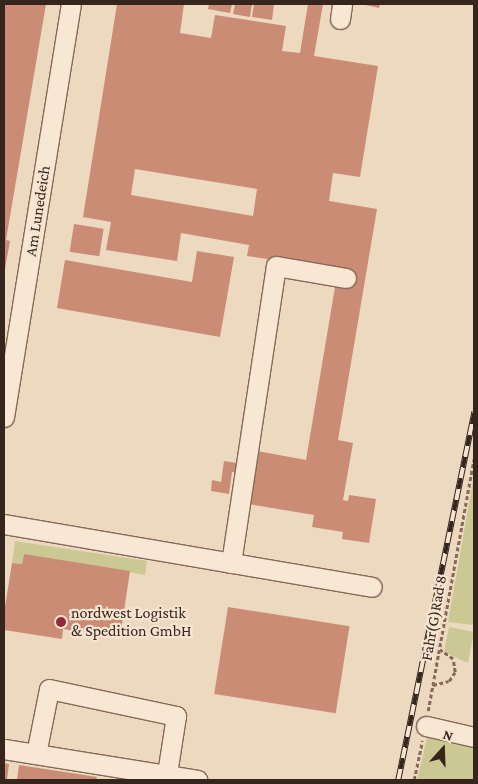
<!DOCTYPE html>
<style>
body{margin:0}
#map{position:relative;width:478px;height:784px;overflow:hidden;background:#edd8c0;font-family:"Crimson Pro",serif}
div>[style]{position:absolute}
.green>*{inset:0;background:#cbc894}
.building>*{inset:0;background:#cb8c76;transform-origin:0 0}
.path>*{height:2.5px;margin-top:-1.25px;transform-origin:0;background:repeating-linear-gradient(90deg,#866958 0 4px,transparent 0 6.5px)}
.roads{filter:drop-shadow(1px 0 #866958) drop-shadow(-1px 0 #866958) drop-shadow(0 1px #866958) drop-shadow(0 -1px #866958)}
.minor>*{height:19px;margin:-9.5px;padding:0 9.5px;transform-origin:9.5px;border-radius:9.5px;background:#f8e7d3}
.rail>*{height:5.5px;margin-top:-2.75px;transform-origin:0;background:repeating-linear-gradient(90deg,#f5e4cf 0 11px,#35251d 0 22px);box-sizing:border-box;border-block:1px solid #35251d}
.dots>*{width:14px;height:14px;translate:-50% -50%;box-sizing:border-box;border:2px solid #f5e4cf;border-radius:50%}
span{translate:-50% -50%;white-space:nowrap;text-align:center;line-height:1.15;-webkit-text-stroke:4.5px #f5e4cf;paint-order:stroke}
.street-label{font-size:16px;color:#35251d}
.poi-label{font-size:16px;color:#35251d}
.left{translate:0 -50%;text-align:left}
.frame{position:absolute;inset:0;border:5px solid #35251d;pointer-events:none}
.north{position:absolute;left:418px;top:724px;width:50px;height:50px;-webkit-text-stroke:4px #f5e4cf;paint-order:stroke;rotate:20deg;font-size:14px;font-weight:700;line-height:20px;text-align:center;color:#35251d}
.north::after{content:'';display:block;margin:auto;width:18px;height:22px;background:#35251d;clip-path:polygon(50% 0,100% 100%,50% 72%,0 100%)}
</style>
<div id="map">
<div class="green">
<div style="clip-path:polygon(474px 475px,474px 625px,448px 622px)"></div>
<div style="clip-path:polygon(15px 541px,147px 561px,145px 575px,24px 554px,22px 564px,12px 563px)"></div>
<div style="clip-path:polygon(449px 627px,474px 632px,468px 663px,444px 652px)"></div>
<div style="clip-path:polygon(433px 735px,474px 742px,474px 780px,417px 780px,427px 738px)"></div>
</div>
<div class="building">
<div style="clip-path:polygon(4px 4px,46px 4px,6px 240px,10px 241px,5px 269px)"></div>
<div style="clip-path:polygon(evenodd,117px 4px,184px 4px,180px 33px,211px 38px,215px 15px,286px 26px,282px 51px,300px 53px,308px 4px,323px 4px,314px 56px,378px 66px,360px 177px,333px 173px,329px 201px,377px 209px,338px 440px,353px 443px,343px 500px,348px 501px,349px 495px,376px 499px,369px 543px,342px 539px,343px 532px,312px 527px,314px 515px,248px 504px,257px 451px,306px 460px,336px 281px,348px 271px,247px 256px,249px 245px,181px 233px,177px 261px,106px 250px,111px 222px,83px 217px,117px 4px,135px 169px,257px 189px,253px 216px,131px 195px,135px 169px)"></div>
<div style="clip-path:polygon(209px 4px,232px 4px,230px 13px,208px 9px)"></div>
<div style="clip-path:polygon(235px 4px,252px 4px,250px 17px,233px 14px)"></div>
<div style="clip-path:polygon(254px 4px,274px 4px,272px 20px,252px 17px)"></div>
<div style="clip-path:polygon(361px 4px,380px 4px,379px 8px)"></div>
<div style="left:74px;top:224px;width:30px;height:28px;rotate:9deg"></div>
<div style="clip-path:polygon(197px 251px,234px 257px,220px 337px,57px 308px,65px 260px,192px 282px)"></div>
<div style="clip-path:polygon(224px 461px,237px 463px,236px 472px,232px 472px,229px 494px,211px 491px,212px 480px,221px 482px)"></div>
<div style="clip-path:polygon(24px 554px,130px 571px,120px 638px,63px 629px,62px 639px,4px 630px,4px 613px,12px 563px,22px 564px)"></div>
<div style="left:228px;top:607px;width:123px;height:88px;rotate:9deg"></div>
<div style="clip-path:polygon(4px 763px,9px 764px,7px 780px,4px 780px)"></div>
<div style="clip-path:polygon(19px 765px,97px 777px,96px 780px,17px 780px)"></div>
</div>
<div class="path">
<div style="left:433px;top:685px;width:16px;rotate:-14deg"></div>
<div style="left:449px;top:681px;width:11px;rotate:-56deg"></div>
<div style="left:455px;top:672px;width:13px;rotate:-99deg"></div>
<div style="left:453px;top:659px;width:16px;rotate:-145deg"></div>
<div style="left:428px;top:711px;width:256px;rotate:-79.7deg"></div>
<div style="left:414px;top:780px;width:40px;rotate:-78deg"></div>
</div>
<div class="roads">
<div class="minor">
<div style="left:340px;top:19px;width:15px;rotate:-82deg"></div>
<div style="left:4px;top:417px;width:418px;rotate:-80.8deg"></div>
<div style="left:4px;top:524px;width:373px;rotate:9.7deg"></div>
<div style="left:231px;top:563px;width:300px;rotate:-81.4deg"></div>
<div style="left:276px;top:266px;width:71px;rotate:9.7deg"></div>
<div style="left:426px;top:726px;width:49px;rotate:12.9deg"></div>
<div style="left:4px;top:749px;width:196px;rotate:9.1deg"></div>
<div style="left:36px;top:754px;width:66px;rotate:-78.7deg"></div>
<div style="left:49px;top:689px;width:130px;rotate:12deg"></div>
<div style="left:176px;top:716px;width:65px;rotate:98.9deg"></div>
</div>
</div>
<div class="rail">
<div style="left:398px;top:780px;width:376px;rotate:-78.3deg"></div>
</div>
<div class="dots">
<div style="left:61px;top:622px;background:#94293b"></div>
</div>
<div class="street-label">
<span style="left:38px;top:211px;rotate:-81deg">Am Lunedeich</span>
<span style="left:434px;top:618px;rotate:-80deg">Fahr(G)Rad 8</span>
</div>
<div class="poi-label">
<span class="left" style="left:71px;top:622px">nordwest Logistik<br>&amp; Spedition GmbH</span>
</div>
<div class="frame"></div>
<div class="north">N</div>
</div>
